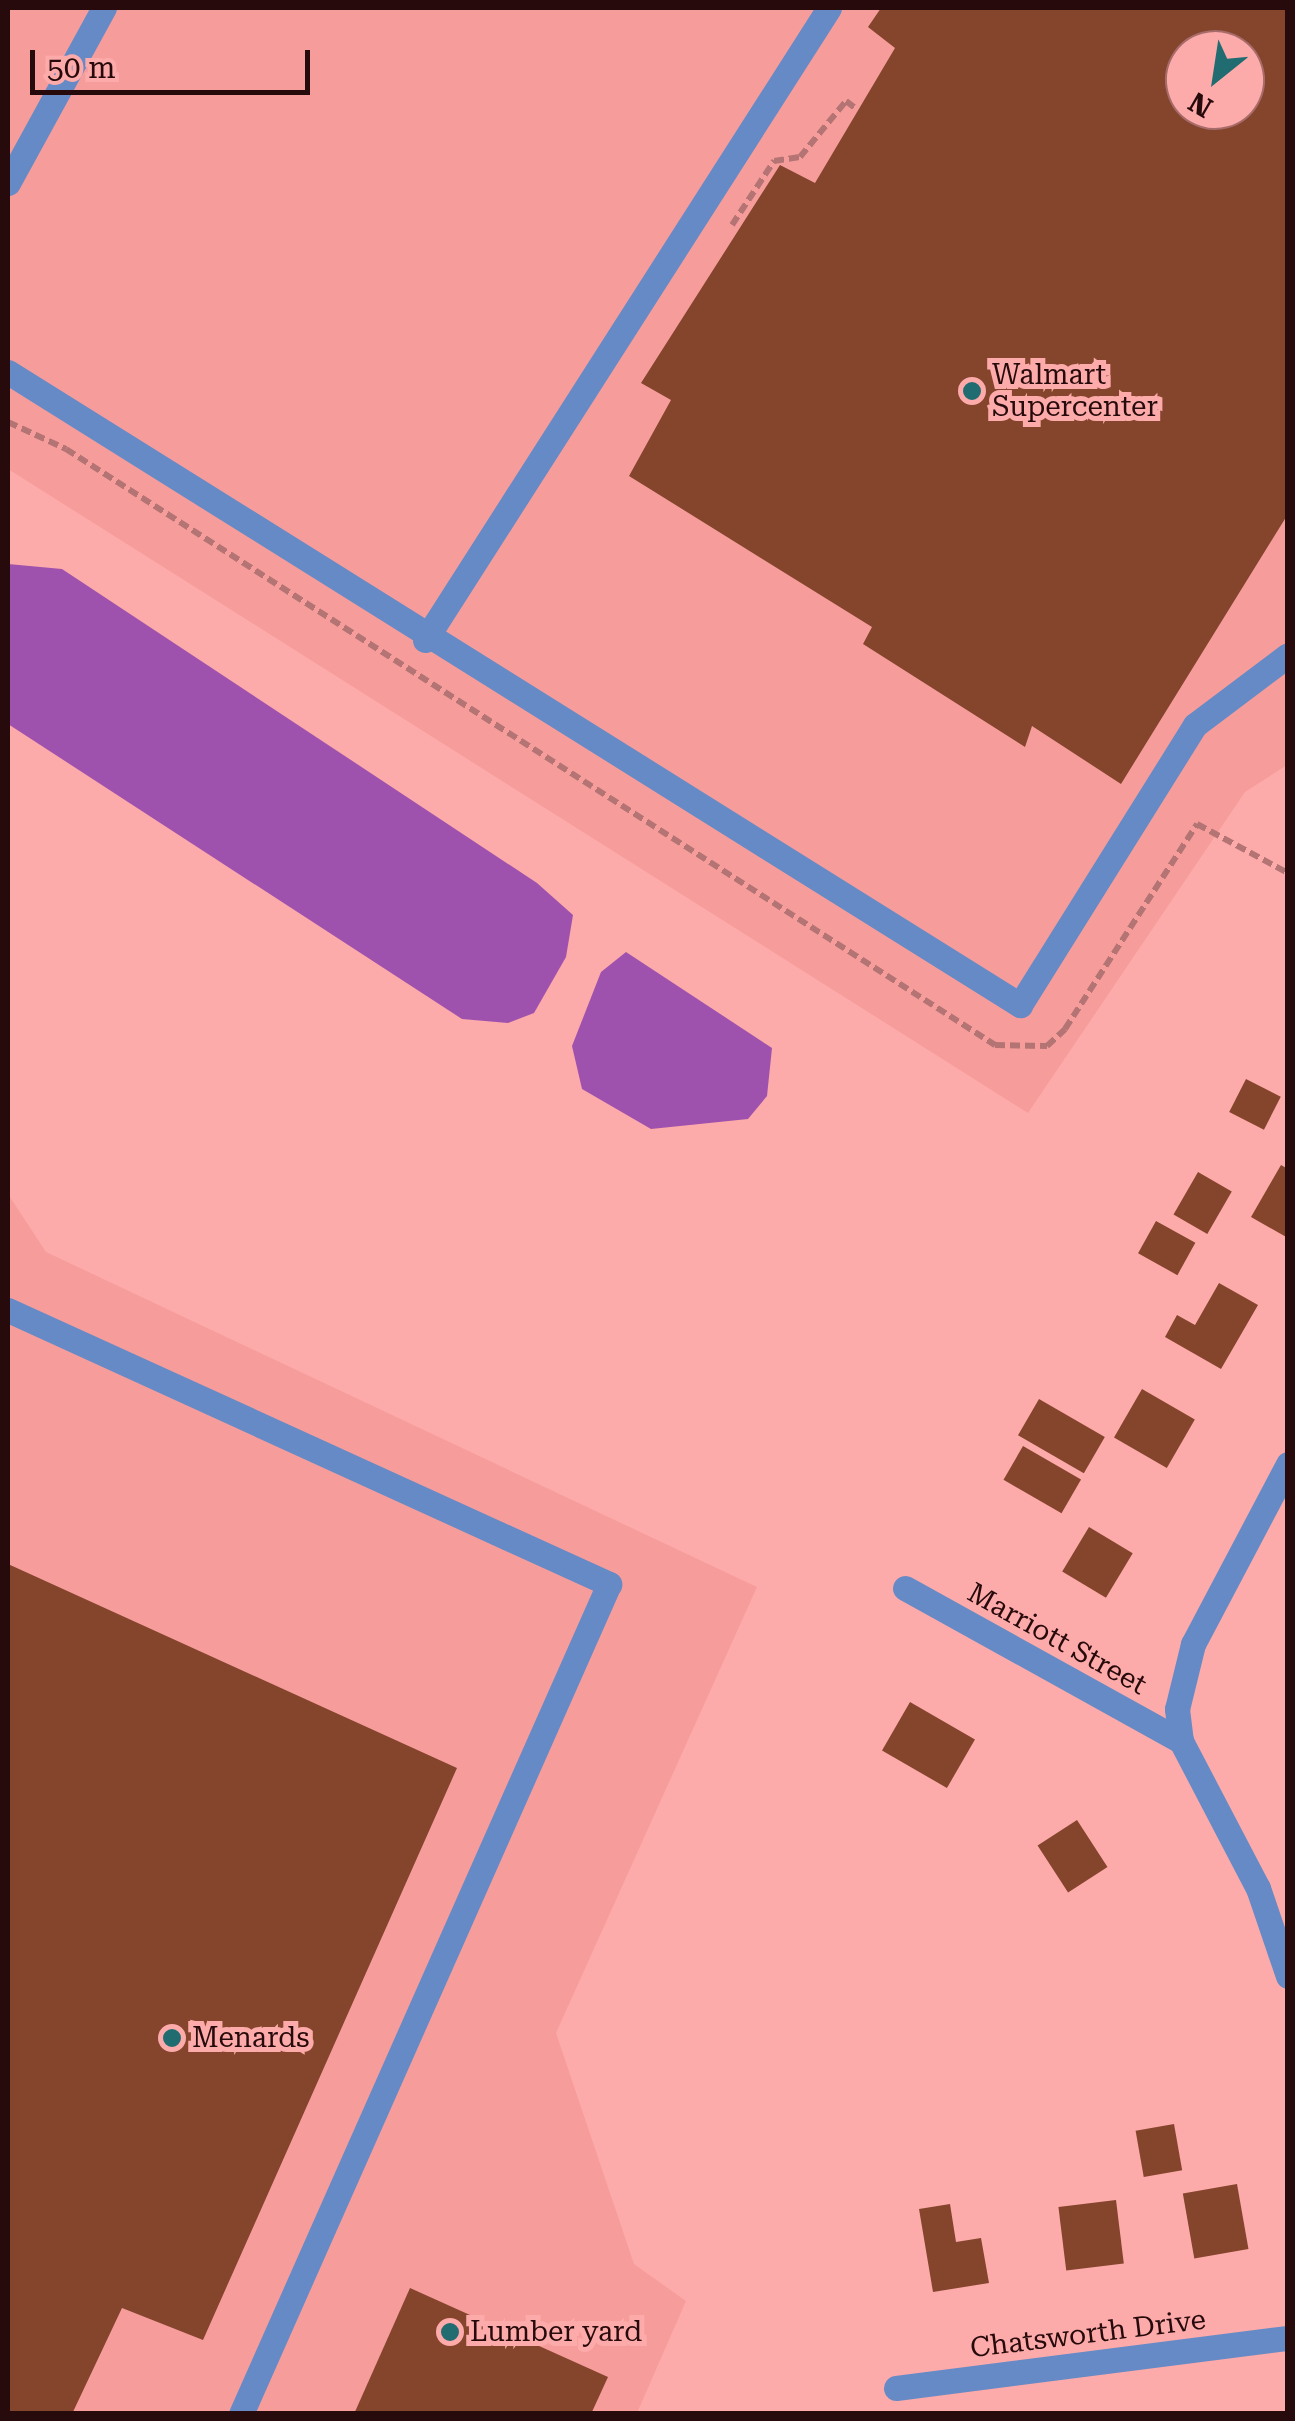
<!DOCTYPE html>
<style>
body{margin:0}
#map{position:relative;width:1295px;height:2421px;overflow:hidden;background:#fdabaa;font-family:"Roboto Serif",serif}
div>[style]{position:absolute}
.built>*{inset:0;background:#f69d9c}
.water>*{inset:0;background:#9e52ae}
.building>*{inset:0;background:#85442c;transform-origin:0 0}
.path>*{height:6px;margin-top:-3px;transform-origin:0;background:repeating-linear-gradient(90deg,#b47474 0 10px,transparent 0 15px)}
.minor>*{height:25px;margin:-12.5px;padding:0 12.5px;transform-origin:12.5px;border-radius:12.5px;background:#668ac5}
.dots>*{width:28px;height:28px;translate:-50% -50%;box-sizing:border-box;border:5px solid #fdabaa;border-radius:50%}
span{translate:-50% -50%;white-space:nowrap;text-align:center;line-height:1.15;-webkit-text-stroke:10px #fdabaa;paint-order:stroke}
.poi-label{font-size:28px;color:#270a0b}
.left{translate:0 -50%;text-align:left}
.street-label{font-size:28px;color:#270a0b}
.frame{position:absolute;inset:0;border:10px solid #270a0b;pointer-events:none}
.north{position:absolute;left:1165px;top:30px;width:100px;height:100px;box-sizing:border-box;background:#fdabaa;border:2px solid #a76b6a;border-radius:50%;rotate:210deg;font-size:28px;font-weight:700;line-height:40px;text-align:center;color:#270a0b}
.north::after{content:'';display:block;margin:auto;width:35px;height:45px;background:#206c70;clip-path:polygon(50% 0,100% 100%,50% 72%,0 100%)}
.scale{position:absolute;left:30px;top:50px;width:280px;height:45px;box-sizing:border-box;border:5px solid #270a0b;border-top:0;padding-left:12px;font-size:30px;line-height:35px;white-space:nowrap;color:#270a0b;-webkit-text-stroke:8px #fdabaa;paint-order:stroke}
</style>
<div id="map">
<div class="built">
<div style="clip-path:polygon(evenodd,8px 8px,1287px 8px,1287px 765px,1245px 792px,1028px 1113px,8px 469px,8px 8px,1185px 50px,1245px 50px,1245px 110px,1185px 110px,1185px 50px)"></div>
<div style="clip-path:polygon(8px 1194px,46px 1252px,757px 1587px,556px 2033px,634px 2264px,686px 2301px,637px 2413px,8px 2413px)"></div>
</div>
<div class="water">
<div style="clip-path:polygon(8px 564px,62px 569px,537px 883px,573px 915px,566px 957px,534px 1013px,508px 1023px,462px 1019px,8px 724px)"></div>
<div style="clip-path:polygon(626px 952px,772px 1048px,767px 1096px,748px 1119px,651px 1129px,582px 1089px,572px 1046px,601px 972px)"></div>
</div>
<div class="building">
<div style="clip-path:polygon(evenodd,881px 8px,1288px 8px,1288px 514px,1121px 784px,1032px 726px,1025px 747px,863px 644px,872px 627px,629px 476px,671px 400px,641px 383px,780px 165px,815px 183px,895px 48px,868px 27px,881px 8px,1185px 50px,1245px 50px,1245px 110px,1185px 110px,1185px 50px)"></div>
<div style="left:1246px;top:1079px;width:39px;height:37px;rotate:27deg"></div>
<div style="clip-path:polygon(1281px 1165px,1288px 1169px,1288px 1238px,1251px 1217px)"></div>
<div style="left:1198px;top:1172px;width:39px;height:49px;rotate:30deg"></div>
<div style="left:1156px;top:1221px;width:45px;height:37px;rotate:29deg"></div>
<div style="clip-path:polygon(1219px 1283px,1258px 1305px,1221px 1369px,1165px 1337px,1177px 1315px,1195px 1325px)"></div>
<div style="left:1142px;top:1389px;width:61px;height:56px;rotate:30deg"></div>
<div style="left:1039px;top:1399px;width:76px;height:42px;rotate:30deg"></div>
<div style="left:1023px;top:1446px;width:67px;height:39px;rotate:30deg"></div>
<div style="left:1089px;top:1527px;width:51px;height:52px;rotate:31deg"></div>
<div style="clip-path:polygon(8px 1564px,457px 1768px,203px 2340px,122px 2308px,72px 2414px,8px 2414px)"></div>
<div style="left:910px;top:1702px;width:75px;height:56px;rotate:30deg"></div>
<div style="left:1077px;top:1820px;width:56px;height:47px;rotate:57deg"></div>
<div style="left:1174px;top:2124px;width:47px;height:39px;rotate:80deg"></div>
<div style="left:1237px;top:2184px;width:66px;height:55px;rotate:80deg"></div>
<div style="left:1116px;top:2200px;width:64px;height:58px;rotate:83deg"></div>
<div style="clip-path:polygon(950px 2204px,956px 2242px,981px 2238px,989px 2283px,933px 2292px,919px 2209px)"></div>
<div style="clip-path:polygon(410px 2288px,608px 2377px,591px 2414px,354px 2414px)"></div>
</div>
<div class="path">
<div style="left:732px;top:225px;width:77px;rotate:-56.7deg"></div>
<div style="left:774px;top:161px;width:26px;rotate:-9deg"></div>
<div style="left:800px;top:157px;width:72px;rotate:-50.6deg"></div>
<div style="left:846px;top:101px;width:15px;rotate:37deg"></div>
<div style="left:8px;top:422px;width:64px;rotate:25deg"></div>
<div style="left:66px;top:449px;width:1104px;rotate:32.68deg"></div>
<div style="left:995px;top:1045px;width:52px;rotate:1.1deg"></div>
<div style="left:1047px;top:1046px;width:25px;rotate:-43deg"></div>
<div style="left:1065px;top:1029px;width:244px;rotate:-57.2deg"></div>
<div style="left:1197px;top:824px;width:103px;rotate:28.3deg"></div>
</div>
<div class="minor">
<div style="left:8px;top:183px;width:200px;rotate:-61.3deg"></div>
<div style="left:8px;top:372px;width:1194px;rotate:32.03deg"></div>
<div style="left:1020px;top:1005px;width:330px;rotate:-58deg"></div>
<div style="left:1195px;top:725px;width:116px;rotate:-37deg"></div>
<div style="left:425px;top:640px;width:750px;rotate:-57.41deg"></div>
<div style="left:8px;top:1310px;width:661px;rotate:24.51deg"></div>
<div style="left:609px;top:1584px;width:908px;rotate:113.91deg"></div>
<div style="left:1288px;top:1464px;width:204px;rotate:117.8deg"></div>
<div style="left:1193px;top:1644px;width:67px;rotate:103.8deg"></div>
<div style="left:1177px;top:1709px;width:32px;rotate:83deg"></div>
<div style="left:1181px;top:1741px;width:166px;rotate:62.4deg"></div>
<div style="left:1258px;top:1888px;width:93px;rotate:71.2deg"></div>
<div style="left:905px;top:1588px;width:316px;rotate:29deg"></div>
<div style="left:896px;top:2388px;width:395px;rotate:-7.3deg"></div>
</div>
<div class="dots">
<div style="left:972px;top:391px;background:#206c70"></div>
<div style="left:172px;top:2038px;background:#206c70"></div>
<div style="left:450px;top:2332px;background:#206c70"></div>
</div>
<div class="poi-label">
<span class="left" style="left:992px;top:391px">Walmart<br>Supercenter</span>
<span class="left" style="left:192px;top:2038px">Menards</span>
<span class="left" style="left:470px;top:2332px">Lumber yard</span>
</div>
<div class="street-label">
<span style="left:1057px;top:1639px;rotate:29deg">Marriott Street</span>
<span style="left:1088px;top:2334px;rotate:-7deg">Chatsworth Drive</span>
</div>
<div class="frame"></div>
<div class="north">N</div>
<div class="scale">50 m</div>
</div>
